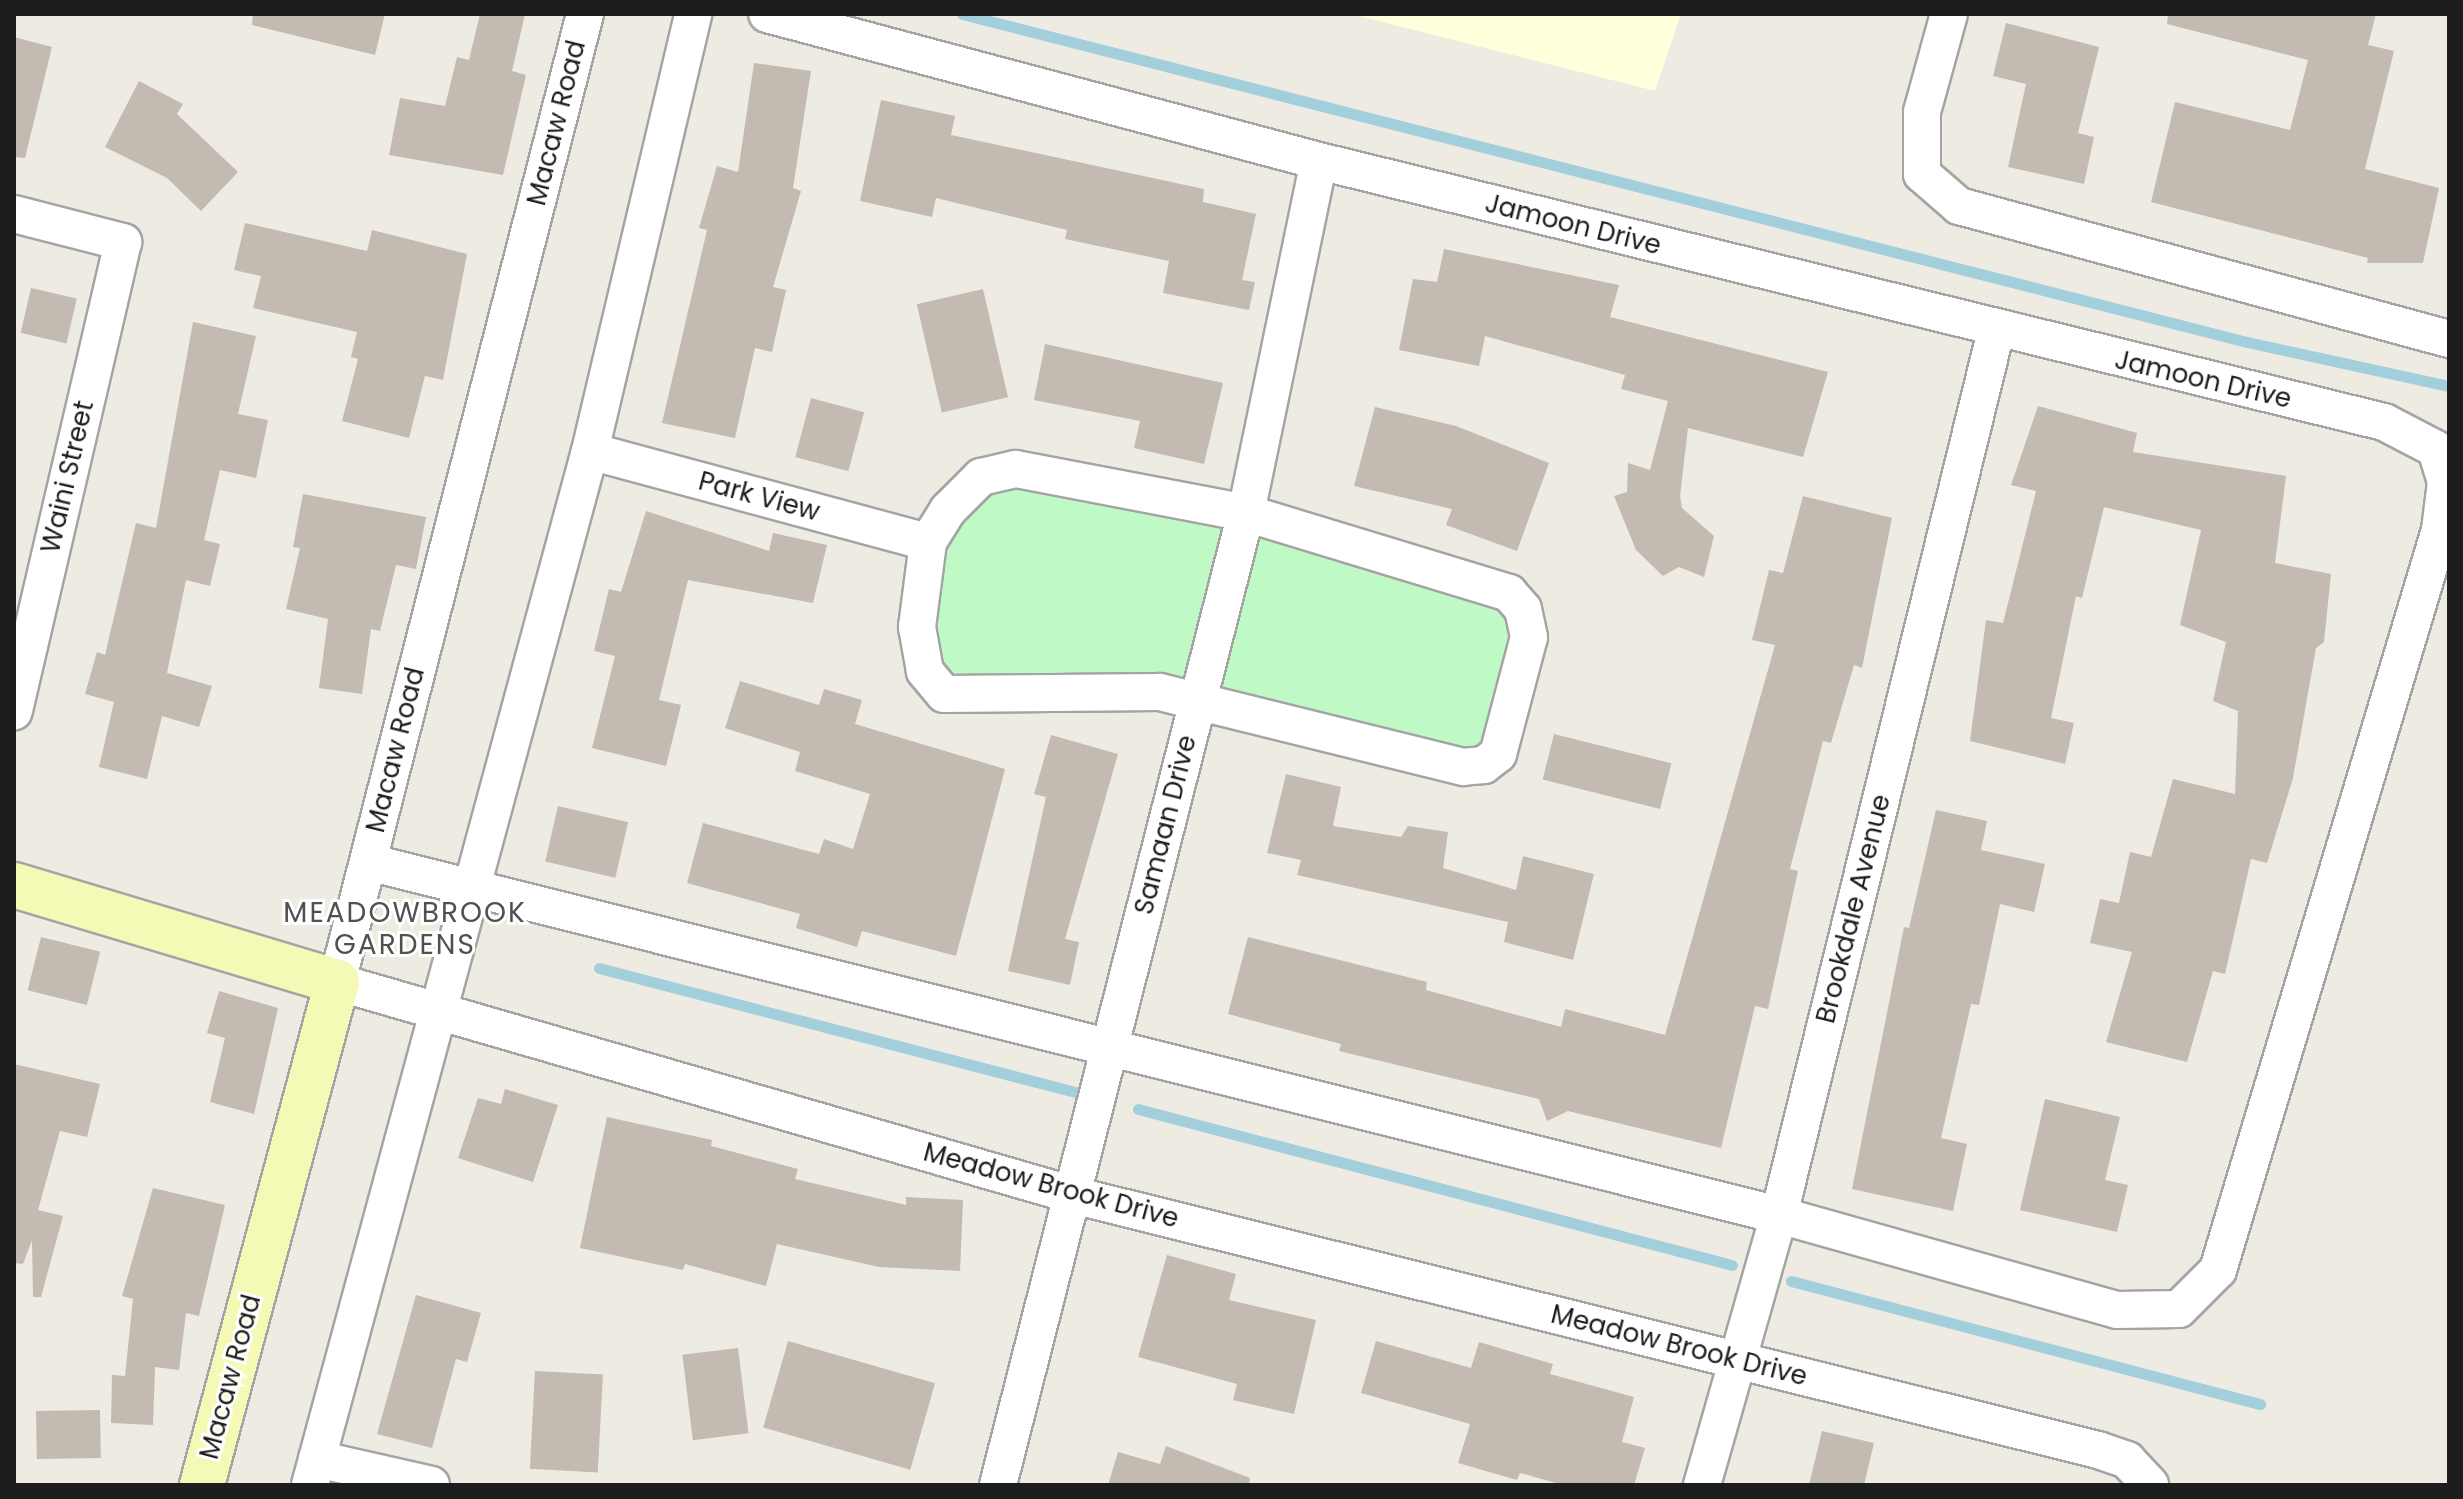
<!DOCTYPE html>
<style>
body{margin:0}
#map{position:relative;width:2463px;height:1499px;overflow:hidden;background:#eeebe3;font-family:Poppins,sans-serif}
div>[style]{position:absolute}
.education>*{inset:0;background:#feffdb}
.park>*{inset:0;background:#bff9c5}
.stream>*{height:11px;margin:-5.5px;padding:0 5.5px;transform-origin:5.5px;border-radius:5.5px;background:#a3cedc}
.building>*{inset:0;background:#c3bab2;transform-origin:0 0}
.roads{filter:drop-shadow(2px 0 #a4a4a4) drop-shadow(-2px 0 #a4a4a4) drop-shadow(0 2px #a4a4a4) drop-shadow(0 -2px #a4a4a4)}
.street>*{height:36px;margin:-18px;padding:0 18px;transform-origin:18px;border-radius:18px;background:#fff}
.secondary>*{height:44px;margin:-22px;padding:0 22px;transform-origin:22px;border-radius:22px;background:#f4f9b6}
span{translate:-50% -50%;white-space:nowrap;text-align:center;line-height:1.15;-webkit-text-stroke:6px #fff;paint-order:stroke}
.street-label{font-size:26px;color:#1d1d1d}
.neighbourhood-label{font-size:28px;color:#505050;letter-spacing:2px}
.frame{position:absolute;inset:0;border:16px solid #1d1d1d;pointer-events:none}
</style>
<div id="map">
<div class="education">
<div style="clip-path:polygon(1351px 14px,1681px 14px,1655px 91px)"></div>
</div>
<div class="park">
<div style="clip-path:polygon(997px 483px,1229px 525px,1187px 688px,952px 677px,940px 669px,928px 591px,954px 517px)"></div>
<div style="clip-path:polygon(1257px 530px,1501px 601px,1511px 616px,1515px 655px,1478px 756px,1212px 695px)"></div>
</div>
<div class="stream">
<div style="left:962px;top:14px;width:1326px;rotate:14.32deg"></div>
<div style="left:2247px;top:342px;width:207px;rotate:12.3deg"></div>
<div style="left:599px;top:968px;width:496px;rotate:14.6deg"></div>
<div style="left:1138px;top:1109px;width:614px;rotate:14.72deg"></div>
<div style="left:1791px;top:1281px;width:485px;rotate:14.7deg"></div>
</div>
<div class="building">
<div style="clip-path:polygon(253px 14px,385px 14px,375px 55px,252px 25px)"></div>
<div style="clip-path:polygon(480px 14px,525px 14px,512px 71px,526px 75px,503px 175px,389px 155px,400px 98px,445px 106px,457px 57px,469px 60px)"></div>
<div style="clip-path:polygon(2168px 14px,2376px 14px,2368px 45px,2394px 51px,2365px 169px,2439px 188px,2423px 263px,2367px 263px,2368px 258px,2151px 202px,2175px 102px,2290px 130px,2308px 60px,2167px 24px)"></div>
<div style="clip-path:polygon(2006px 23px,2099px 47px,2078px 133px,2094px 137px,2084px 184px,2008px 167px,2026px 84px,1993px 76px)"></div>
<div style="clip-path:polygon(14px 37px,52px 47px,25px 158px,14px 157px)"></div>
<div style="clip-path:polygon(754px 63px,811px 71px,793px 188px,801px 191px,773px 287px,786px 290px,772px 352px,755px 348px,735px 438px,662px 423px,707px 230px,699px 228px,717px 166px,738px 172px)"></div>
<div style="clip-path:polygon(139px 81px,183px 104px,177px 114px,238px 172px,201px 211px,167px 178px,105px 147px)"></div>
<div style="clip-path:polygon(881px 100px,955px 116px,951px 135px,1204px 189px,1203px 202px,1256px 214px,1242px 280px,1255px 282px,1249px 310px,1163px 293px,1169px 261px,1065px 239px,1067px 230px,936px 198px,932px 217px,860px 201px)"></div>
<div style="clip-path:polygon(245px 223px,367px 251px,372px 230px,467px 254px,443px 380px,425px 376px,409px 438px,342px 421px,358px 359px,351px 357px,357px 332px,253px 308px,261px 276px,234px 270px)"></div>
<div style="clip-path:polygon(1444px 249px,1619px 285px,1610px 317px,1828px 372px,1803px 457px,1688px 428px,1680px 496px,1682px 508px,1714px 536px,1704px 577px,1679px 567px,1663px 576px,1636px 550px,1614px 496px,1627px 492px,1628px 463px,1650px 470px,1668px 401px,1621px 389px,1625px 375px,1485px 336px,1479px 366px,1399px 350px,1413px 279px,1437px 282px)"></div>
<div style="left:31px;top:288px;width:47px;height:46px;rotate:13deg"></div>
<div style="left:983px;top:289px;width:111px;height:68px;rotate:77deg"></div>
<div style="clip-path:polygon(193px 322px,256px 336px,238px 414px,268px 420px,256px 478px,220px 470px,204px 540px,220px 544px,210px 586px,186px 580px,167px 673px,212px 686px,199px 727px,162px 716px,147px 779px,99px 767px,114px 702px,85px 694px,97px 652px,105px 655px,136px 523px,156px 528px)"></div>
<div style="clip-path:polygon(1045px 344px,1223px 383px,1204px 464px,1134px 448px,1140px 421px,1034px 400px)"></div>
<div style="left:811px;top:398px;width:55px;height:61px;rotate:15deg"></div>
<div style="clip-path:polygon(2038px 406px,2137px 433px,2133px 452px,2286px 476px,2275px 563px,2331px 574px,2324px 642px,2316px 648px,2293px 778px,2267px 863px,2251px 859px,2225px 974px,2213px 971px,2187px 1062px,2106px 1042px,2132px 952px,2090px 943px,2100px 899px,2119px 903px,2130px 852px,2151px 857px,2173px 779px,2235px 794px,2238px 711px,2213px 701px,2226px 642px,2180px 625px,2201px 530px,2104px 507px,2082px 598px,2076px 596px,2051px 718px,2074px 723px,2065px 764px,1970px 741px,1986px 620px,2003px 623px,2036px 491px,2011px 485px)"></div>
<div style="clip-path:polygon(1375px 407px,1456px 426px,1549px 463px,1517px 551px,1446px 525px,1452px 509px,1354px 486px)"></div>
<div style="clip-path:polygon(303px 494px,426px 517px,416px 569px,396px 565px,380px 631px,371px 629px,362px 694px,319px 688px,328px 619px,286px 609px,300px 548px,293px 547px)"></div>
<div style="clip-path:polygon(1803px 496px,1892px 518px,1862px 668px,1854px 665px,1831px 743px,1823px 741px,1790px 869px,1798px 871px,1768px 1009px,1755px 1006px,1721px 1148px,1568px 1111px,1547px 1121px,1539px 1099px,1339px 1051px,1341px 1044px,1228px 1014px,1248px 937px,1427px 982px,1426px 990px,1561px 1027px,1565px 1009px,1665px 1035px,1775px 645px,1752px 640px,1769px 570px,1783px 573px)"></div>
<div style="clip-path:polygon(646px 511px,769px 551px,773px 533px,827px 545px,813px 603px,688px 580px,659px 700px,681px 705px,666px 766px,592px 748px,615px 656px,594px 651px,609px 589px,621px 592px)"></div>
<div style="clip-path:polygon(740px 681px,819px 705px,824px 689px,862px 700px,855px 724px,1005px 769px,956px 956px,862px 931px,857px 947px,796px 928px,800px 914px,687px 883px,703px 823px,819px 854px,824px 839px,853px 849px,870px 794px,795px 771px,800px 752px,725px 728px)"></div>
<div style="left:1554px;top:734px;width:121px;height:47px;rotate:14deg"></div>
<div style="clip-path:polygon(1051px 735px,1118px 754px,1065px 939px,1079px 942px,1070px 985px,1008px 971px,1046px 797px,1034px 794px)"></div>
<div style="clip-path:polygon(1286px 774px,1341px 787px,1333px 826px,1401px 837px,1408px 826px,1448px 832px,1443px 868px,1516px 890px,1523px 856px,1594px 874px,1573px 960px,1504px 942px,1508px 922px,1297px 875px,1301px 860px,1267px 853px)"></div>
<div style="left:558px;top:806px;width:72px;height:57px;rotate:13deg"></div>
<div style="clip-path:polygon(1936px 810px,1987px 821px,1981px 850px,2045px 864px,2034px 912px,2000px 904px,1979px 1005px,1971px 1004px,1941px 1138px,1967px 1144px,1953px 1211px,1852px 1189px,1904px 927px,1909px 928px)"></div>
<div style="left:41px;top:937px;width:61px;height:55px;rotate:14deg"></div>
<div style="clip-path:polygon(219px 991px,278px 1008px,254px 1114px,210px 1102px,225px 1038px,207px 1033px)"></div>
<div style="clip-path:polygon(14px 1064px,100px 1084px,87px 1137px,60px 1131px,38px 1210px,63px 1216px,41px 1297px,33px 1297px,32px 1240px,23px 1264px,14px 1263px)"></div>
<div style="clip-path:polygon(505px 1089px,558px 1105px,533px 1182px,458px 1158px,478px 1098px,501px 1104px)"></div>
<div style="clip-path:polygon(2045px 1099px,2120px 1117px,2105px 1180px,2128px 1185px,2117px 1232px,2020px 1210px)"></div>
<div style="clip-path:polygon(607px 1117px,712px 1140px,711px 1146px,798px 1169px,795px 1179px,906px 1205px,906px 1197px,963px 1200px,960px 1271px,879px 1267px,777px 1244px,766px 1286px,685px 1264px,683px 1270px,580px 1248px)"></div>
<div style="clip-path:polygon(153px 1188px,225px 1205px,199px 1316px,186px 1313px,179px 1370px,155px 1367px,153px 1425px,111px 1423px,112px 1375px,125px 1376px,133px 1299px,122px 1296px)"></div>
<div style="clip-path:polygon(1167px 1255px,1236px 1274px,1229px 1300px,1316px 1320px,1294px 1414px,1233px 1400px,1237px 1384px,1138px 1357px)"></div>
<div style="clip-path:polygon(416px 1295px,481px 1313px,467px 1362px,456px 1359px,432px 1448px,377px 1434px)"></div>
<div style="left:788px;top:1341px;width:153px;height:90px;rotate:16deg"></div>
<div style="clip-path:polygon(1376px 1341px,1471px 1368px,1479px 1342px,1553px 1364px,1550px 1374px,1634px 1397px,1622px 1442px,1645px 1448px,1634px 1485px,1563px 1485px,1520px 1473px,1517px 1480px,1458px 1463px,1470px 1424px,1361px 1393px)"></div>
<div style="left:738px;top:1348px;width:86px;height:56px;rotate:83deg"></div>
<div style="left:535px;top:1371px;width:68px;height:98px;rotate:3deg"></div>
<div style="left:100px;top:1410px;width:48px;height:64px;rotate:89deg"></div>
<div style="clip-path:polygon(1822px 1431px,1874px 1443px,1864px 1485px,1809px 1485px)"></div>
<div style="clip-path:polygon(1166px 1446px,1250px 1478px,1249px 1485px,1108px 1485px,1118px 1452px,1160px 1464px)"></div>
</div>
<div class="roads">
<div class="street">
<div style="left:585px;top:14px;width:999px;rotate:104.37deg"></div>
<div style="left:337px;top:982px;width:766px;rotate:16.14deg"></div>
<div style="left:1073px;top:1195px;width:1056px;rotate:13.97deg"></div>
<div style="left:2098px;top:1450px;width:31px;rotate:19deg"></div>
<div style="left:2127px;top:1460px;width:34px;rotate:47deg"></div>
<div style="left:1949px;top:14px;width:102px;rotate:105.4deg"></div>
<div style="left:1922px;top:112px;width:62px;rotate:90deg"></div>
<div style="left:1922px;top:174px;width:49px;rotate:40.9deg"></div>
<div style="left:1959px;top:206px;width:508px;rotate:15.19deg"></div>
<div style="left:14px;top:214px;width:113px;rotate:14.4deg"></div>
<div style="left:123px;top:242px;width:482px;rotate:103.1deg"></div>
<div style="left:590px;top:451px;width:350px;rotate:15.1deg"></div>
<div style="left:1016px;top:469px;width:234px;rotate:10.8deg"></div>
<div style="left:1246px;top:513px;width:275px;rotate:16.9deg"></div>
<div style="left:1509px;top:593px;width:21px;rotate:49deg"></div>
<div style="left:1523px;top:609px;width:29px;rotate:78deg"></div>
<div style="left:1529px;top:637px;width:121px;rotate:104.8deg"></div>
<div style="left:1498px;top:754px;width:18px;rotate:142deg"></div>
<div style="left:1484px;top:765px;width:21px;rotate:175deg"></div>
<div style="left:1463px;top:767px;width:312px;rotate:-166.1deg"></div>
<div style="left:1160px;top:692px;width:216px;rotate:179.5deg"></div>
<div style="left:944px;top:694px;width:30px;rotate:-130deg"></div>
<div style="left:925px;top:671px;width:45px;rotate:-100.3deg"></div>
<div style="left:917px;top:627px;width:86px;rotate:-82.6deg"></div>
<div style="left:928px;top:542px;width:38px;rotate:-58deg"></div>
<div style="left:948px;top:510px;width:47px;rotate:-45deg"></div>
<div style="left:981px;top:477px;width:36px;rotate:-13deg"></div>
<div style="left:368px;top:862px;width:1454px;rotate:14.05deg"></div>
<div style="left:1779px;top:1215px;width:351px;rotate:15.7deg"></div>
<div style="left:2117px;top:1310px;width:62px;rotate:-0.9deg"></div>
<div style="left:2179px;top:1309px;width:55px;rotate:-45deg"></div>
<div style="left:2218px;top:1270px;width:773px;rotate:-73.3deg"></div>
<div style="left:2440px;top:530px;width:48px;rotate:-82.9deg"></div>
<div style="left:2446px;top:482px;width:34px;rotate:-107deg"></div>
<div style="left:2436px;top:449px;width:59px;rotate:-152.6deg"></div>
<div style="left:2384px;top:422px;width:1097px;rotate:-166.23deg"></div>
<div style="left:1319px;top:161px;width:571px;rotate:-165.09deg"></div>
<div style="left:317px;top:1459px;width:117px;rotate:12.8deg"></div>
<div style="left:310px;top:1485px;width:1071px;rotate:-74.85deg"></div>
<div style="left:590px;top:451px;width:449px;rotate:-76.7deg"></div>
<div style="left:998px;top:1485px;width:1003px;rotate:-75.69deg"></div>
<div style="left:1246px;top:513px;width:359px;rotate:-78.3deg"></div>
<div style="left:1702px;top:1485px;width:281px;rotate:-74.1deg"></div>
<div style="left:1779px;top:1215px;width:910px;rotate:-76.21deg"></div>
</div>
<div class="secondary">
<div style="left:14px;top:885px;width:337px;rotate:16.7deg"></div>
<div style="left:337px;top:982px;width:521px;rotate:105.02deg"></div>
</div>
</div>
<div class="street-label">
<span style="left:557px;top:123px;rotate:-76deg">Macaw Road</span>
<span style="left:1573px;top:225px;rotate:14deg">Jamoon Drive</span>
<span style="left:2203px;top:380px;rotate:13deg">Jamoon Drive</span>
<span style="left:68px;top:477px;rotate:-77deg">Waini Street</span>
<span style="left:759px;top:497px;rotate:15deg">Park View</span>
<span style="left:396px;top:750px;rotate:-76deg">Macaw Road</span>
<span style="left:1166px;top:825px;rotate:-76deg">Samaan Drive</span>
<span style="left:1854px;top:909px;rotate:-76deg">Brookdale Avenue</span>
<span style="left:1051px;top:1186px;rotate:15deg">Meadow Brook Drive</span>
<span style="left:1679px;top:1346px;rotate:14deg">Meadow Brook Drive</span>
<span style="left:231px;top:1377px;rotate:-75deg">Macaw Road</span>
</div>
<div class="neighbourhood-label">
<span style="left:405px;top:929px">MEADOWBROOK<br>GARDENS</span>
</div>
<div class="frame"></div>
</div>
